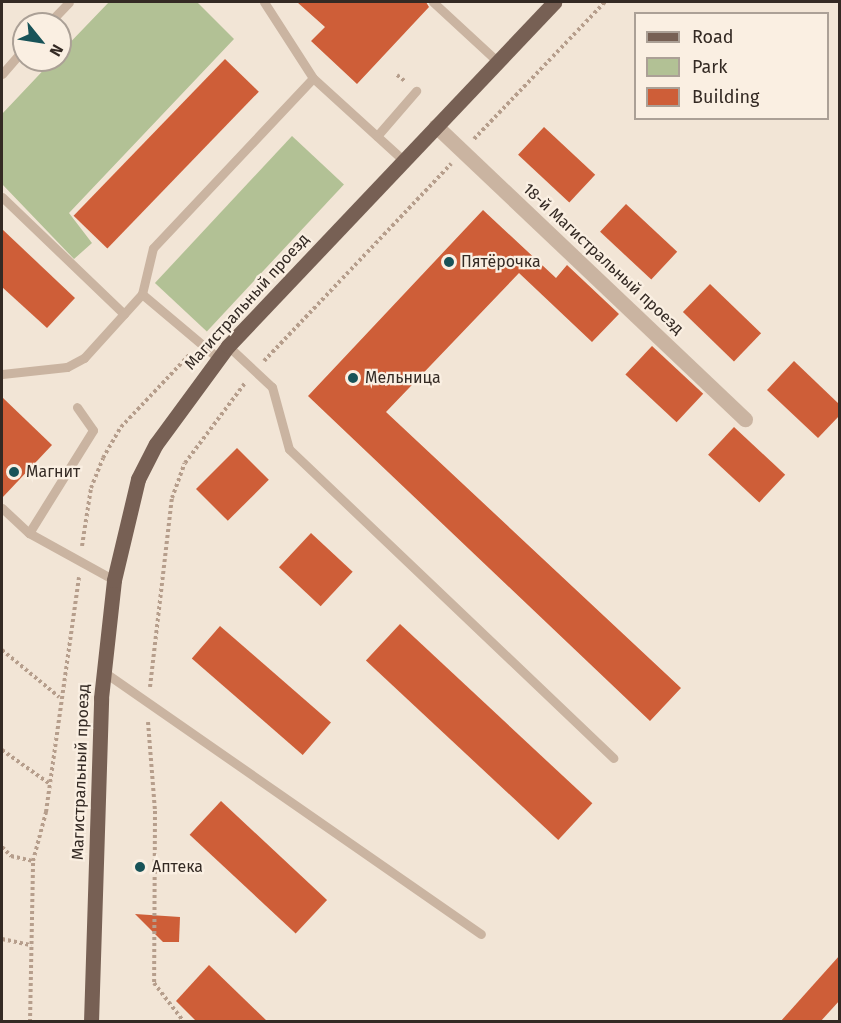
<!DOCTYPE html>
<meta charset="utf-8">
<style>
body{margin:0}
#map{position:relative;width:841px;height:1023px;overflow:hidden;background:#f2e5d6;font-family:"Fira Sans",sans-serif}
div>[style]{position:absolute}
.green>*{inset:0;background:#b2c195;transform-origin:0 0}
.building>*{inset:0;background:#ce5e38;transform-origin:0 0}
.path>*{height:4px;margin-top:-2px;transform-origin:0;background:repeating-linear-gradient(90deg,#b69e8c 0 3px,transparent 0 6px)}
.service>*{height:9px;margin:-4.5px;padding:0 4.5px;transform-origin:4.5px;border-radius:4.5px;background:#cab4a1}
.minor>*{height:15px;margin:-7.5px;padding:0 7.5px;transform-origin:7.5px;border-radius:7.5px;background:#cab4a1}
.primary>*{height:15px;margin:-7.5px;padding:0 7.5px;transform-origin:7.5px;border-radius:7.5px;background:#776054}
.dots>*{width:16px;height:16px;translate:-50% -50%;box-sizing:border-box;border:3px solid #faefe2;border-radius:50%}
span{translate:-50% -50%;white-space:nowrap;text-align:center;line-height:1.15;-webkit-text-stroke:4.5px #faefe2;paint-order:stroke}
.street-label{font-size:16px;color:#342a24}
.poi-label{font-size:16px;color:#342a24}
.left{translate:0 -50%;text-align:left}
.frame{position:absolute;inset:0;border:3px solid #342a24;pointer-events:none}
.legend{position:absolute;left:634px;top:12px;width:195px;height:108px;box-sizing:border-box;background:#faefe2;border:2px solid #aba096;margin:0;padding:8px 10px;list-style:none;font-size:18px;color:#342a24}
.legend li{display:flex;align-items:center;gap:12px;height:30px}
.legend b{width:30px;border:2px solid #aba096}
.north{position:absolute;left:12px;top:12px;width:60px;height:60px;box-sizing:border-box;background:#faefe2;border:2px solid #aba096;border-radius:50%;rotate:120deg;font-size:16px;font-weight:700;line-height:24px;text-align:center;color:#342a24}
.north::after{content:'';display:block;margin:auto;width:21px;height:27px;background:#185358;clip-path:polygon(50% 0,100% 100%,50% 72%,0 100%)}
</style>
<div id="map">
<div class="green">
<div style="clip-path:polygon(109px 2px,197px 2px,234px 39px,69px 213px,92px 243px,74px 259px,2px 184px,2px 114px,53px 60px,60px 60px,60px 53px)"></div>
<div style="left:292px;top:136px;width:71px;height:201px;rotate:43deg"></div>
</div>
<div class="building">
<div style="clip-path:polygon(297px 2px,426px 2px,429px 7px,357px 84px,311px 41px,325px 27px)"></div>
<div style="left:225px;top:59px;width:47px;height:218px;rotate:44deg"></div>
<div style="left:544px;top:127px;width:70px;height:38px;rotate:43deg"></div>
<div style="left:626px;top:204px;width:70px;height:38px;rotate:43deg"></div>
<div style="clip-path:polygon(483px 210px,556px 278px,567px 265px,619px 314px,592px 342px,519px 273px,386px 412px,681px 688px,650px 721px,308px 396px)"></div>
<div style="clip-path:polygon(2px 229px,75px 298px,47px 328px,2px 287px)"></div>
<div style="left:710px;top:284px;width:71px;height:39px;rotate:44deg"></div>
<div style="left:652px;top:346px;width:70px;height:39px;rotate:43deg"></div>
<div style="clip-path:polygon(794px 361px,840px 405px,840px 415px,818px 438px,767px 390px)"></div>
<div style="clip-path:polygon(2px 397px,52px 445px,2px 498px)"></div>
<div style="left:734px;top:427px;width:70px;height:38px;rotate:43deg"></div>
<div style="left:237px;top:448px;width:45px;height:58px;rotate:45deg"></div>
<div style="left:311px;top:533px;width:57px;height:47px;rotate:43deg"></div>
<div style="left:400px;top:624px;width:263px;height:50px;rotate:43deg"></div>
<div style="left:220px;top:626px;width:147px;height:43px;rotate:41deg"></div>
<div style="left:221px;top:801px;width:145px;height:46px;rotate:43deg"></div>
<div style="clip-path:polygon(135px 914px,180px 917px,179px 942px,163px 942px)"></div>
<div style="clip-path:polygon(840px 955px,840px 1000px,820px 1022px,780px 1022px)"></div>
<div style="clip-path:polygon(209px 965px,268px 1022px,197px 1022px,176px 1001px)"></div>
</div>
<div class="path">
<div style="left:397px;top:75px;width:11px;rotate:38deg"></div>
<div style="left:474px;top:139px;width:190px;rotate:-46.3deg"></div>
<div style="left:264px;top:361px;width:272px;rotate:-46.5deg"></div>
<div style="left:82px;top:546px;width:59px;rotate:-81.2deg"></div>
<div style="left:91px;top:488px;width:32px;rotate:-68deg"></div>
<div style="left:103px;top:458px;width:36px;rotate:-60deg"></div>
<div style="left:121px;top:427px;width:100px;rotate:-46.6deg"></div>
<div style="left:2px;top:650px;width:74px;rotate:39.5deg"></div>
<div style="left:150px;top:687px;width:190px;rotate:-83.4deg"></div>
<div style="left:172px;top:498px;width:37px;rotate:-70deg"></div>
<div style="left:185px;top:463px;width:100px;rotate:-53.1deg"></div>
<div style="left:148px;top:722px;width:89px;rotate:85.5deg"></div>
<div style="left:155px;top:811px;width:172px;rotate:90.3deg"></div>
<div style="left:154px;top:983px;width:49px;rotate:52.4deg"></div>
<div style="left:2px;top:750px;width:59px;rotate:35.3deg"></div>
<div style="left:2px;top:847px;width:13px;rotate:45deg"></div>
<div style="left:11px;top:856px;width:23px;rotate:13deg"></div>
<div style="left:2px;top:939px;width:30px;rotate:12deg"></div>
<div style="left:30px;top:1022px;width:161px;rotate:-88.9deg"></div>
<div style="left:33px;top:861px;width:51px;rotate:-75.1deg"></div>
<div style="left:46px;top:812px;width:237px;rotate:-82deg"></div>
</div>
<div class="service">
<div style="left:264px;top:2px;width:90px;rotate:57.2deg"></div>
<div style="left:433px;top:2px;width:87px;rotate:42.7deg"></div>
<div style="left:48px;top:24px;width:30px;rotate:-46deg"></div>
<div style="left:2px;top:74px;width:33px;rotate:-49deg"></div>
<div style="left:377px;top:136px;width:60px;rotate:-49.1deg"></div>
<div style="left:2px;top:197px;width:169px;rotate:43.8deg"></div>
<div style="left:142px;top:294px;width:47px;rotate:-76.6deg"></div>
<div style="left:153px;top:248px;width:233px;rotate:-46.7deg"></div>
<div style="left:313px;top:78px;width:122px;rotate:42.3deg"></div>
<div style="left:228px;top:346px;width:60px;rotate:43deg"></div>
<div style="left:272px;top:387px;width:64px;rotate:74.7deg"></div>
<div style="left:289px;top:449px;width:448px;rotate:43.6deg"></div>
<div style="left:2px;top:374px;width:65px;rotate:-6.1deg"></div>
<div style="left:67px;top:367px;width:19px;rotate:-28deg"></div>
<div style="left:84px;top:358px;width:86px;rotate:-47.8deg"></div>
<div style="left:142px;top:294px;width:99px;rotate:40.1deg"></div>
<div style="left:2px;top:508px;width:37px;rotate:43deg"></div>
<div style="left:29px;top:533px;width:97px;rotate:28.9deg"></div>
<div style="left:29px;top:533px;width:121px;rotate:-58.1deg"></div>
<div style="left:93px;top:430px;width:28px;rotate:-125deg"></div>
<div style="left:104px;top:672px;width:459px;rotate:34.8deg"></div>
</div>
<div class="minor">
<div style="left:436px;top:126px;width:426px;rotate:43.5deg"></div>
</div>
<div class="primary">
<div style="left:91px;top:1022px;width:324px;rotate:-88.2deg"></div>
<div style="left:101px;top:698px;width:119px;rotate:-83.7deg"></div>
<div style="left:114px;top:580px;width:104px;rotate:-76.6deg"></div>
<div style="left:138px;top:479px;width:39px;rotate:-63deg"></div>
<div style="left:156px;top:444px;width:122px;rotate:-53.7deg"></div>
<div style="left:228px;top:346px;width:474px;rotate:-46.5deg"></div>
</div>
<div class="dots">
<div style="left:449px;top:262px;background:#185358"></div>
<div style="left:353px;top:378px;background:#185358"></div>
<div style="left:14px;top:472px;background:#185358"></div>
<div style="left:140px;top:867px;background:#185358"></div>
</div>
<div class="street-label">
<span style="left:603px;top:259px;rotate:43deg">18-й Магистральный проезд</span>
<span style="left:247px;top:302px;rotate:-48deg">Магистральный проезд</span>
<span style="left:81px;top:772px;rotate:-88deg">Магистральный проезд</span>
</div>
<div class="poi-label">
<span class="left" style="left:461px;top:262px">Пятёрочка</span>
<span class="left" style="left:365px;top:378px">Мельница</span>
<span class="left" style="left:26px;top:472px">Магнит</span>
<span class="left" style="left:152px;top:867px">Аптека</span>
</div>
<div class="frame"></div>
<ul class="legend">
<li><b style="height:8px;background:#776054"></b>Road</li>
<li><b style="height:16px;background:#b2c195"></b>Park</li>
<li><b style="height:16px;background:#ce5e38"></b>Building</li>
</ul>
<div class="north">N</div>
</div>
